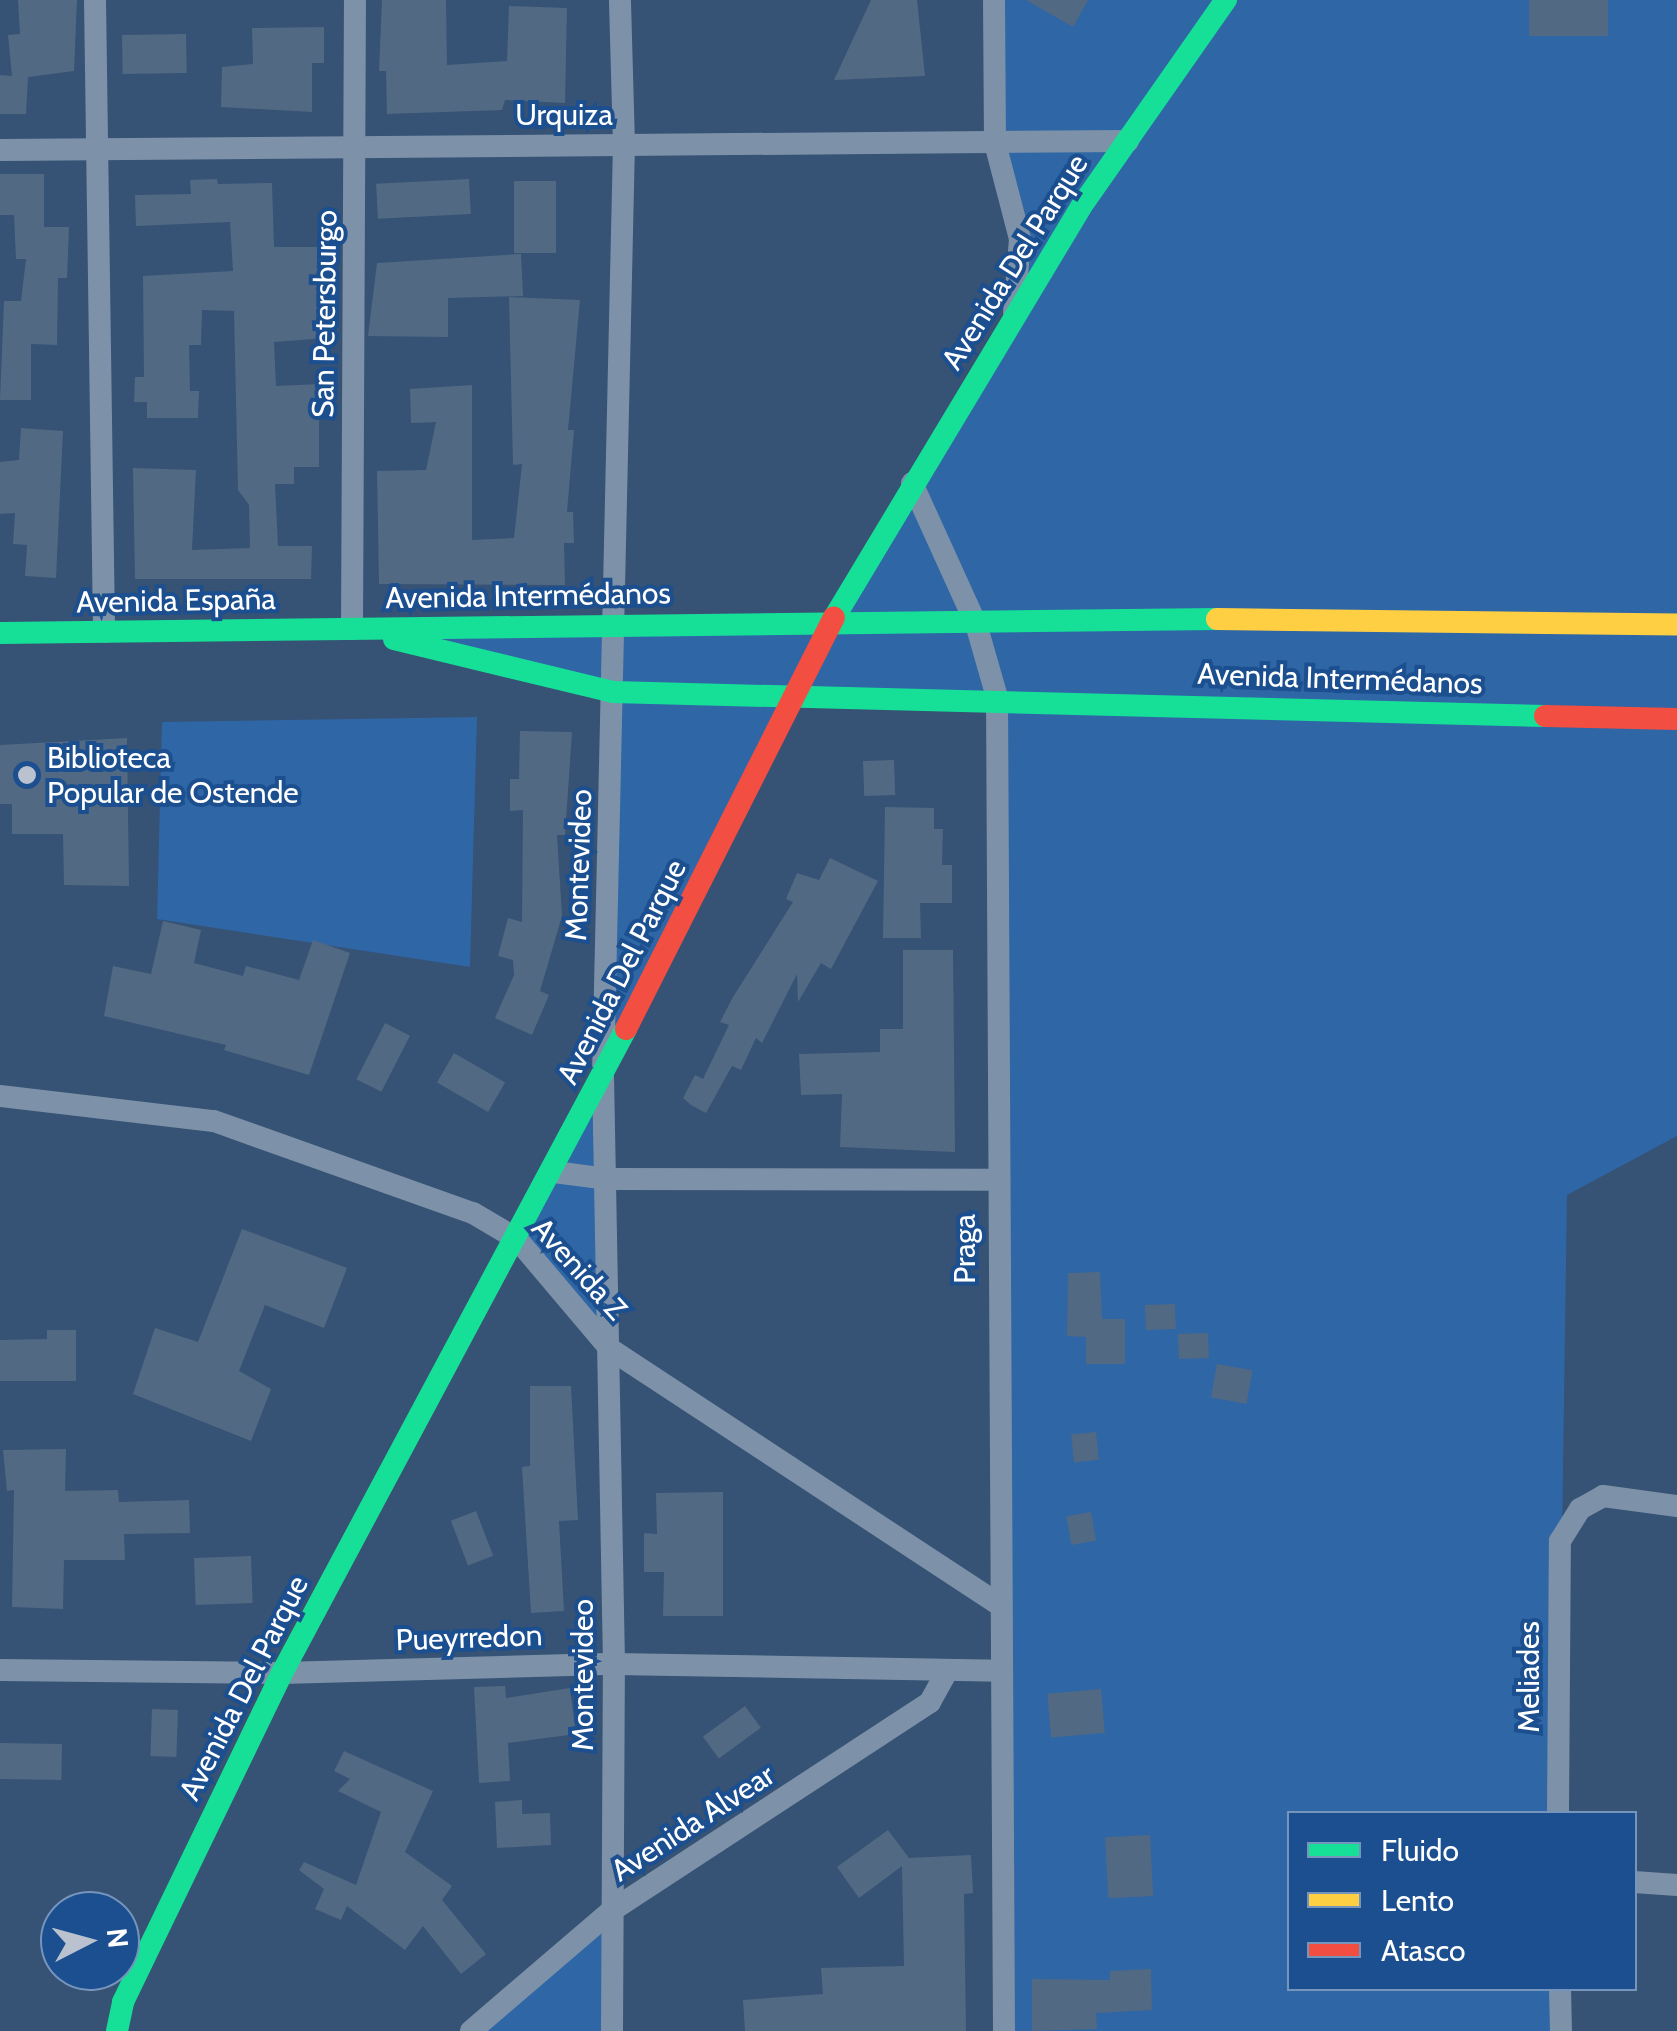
<!DOCTYPE html>
<meta charset="utf-8">
<style>
body{margin:0}
#map{position:relative;width:1677px;height:2031px;overflow:hidden;background:#365274;font-family:Cabin,sans-serif}
div>[style]{position:absolute}
.green>*{inset:0;background:#2f66a5}
.building>*{inset:0;background:#526984;transform-origin:0 0}
.street>*{height:22px;margin:-11px;padding:0 11px;transform-origin:11px;border-radius:11px;background:#7d92a8}
.fast>*{height:22px;margin:-11px;padding:0 11px;transform-origin:11px;border-radius:11px;background:#16e098}
.slow>*{height:22px;margin:-11px;padding:0 11px;transform-origin:11px;border-radius:11px;background:#ffcf43}
.jam>*{height:22px;margin:-11px;padding:0 11px;transform-origin:11px;border-radius:11px;background:#f24e42}
.dots>*{width:28px;height:28px;translate:-50% -50%;box-sizing:border-box;border:5px solid #1b4f8f;border-radius:50%}
span{translate:-50% -50%;white-space:nowrap;text-align:center;line-height:1.15;-webkit-text-stroke:8px #1b4f8f;paint-order:stroke}
.street-label{font-size:30px;color:#fff}
.poi-label{font-size:30px;color:#fff}
.left{translate:0 -50%;text-align:left}
.legend{position:absolute;left:1287px;top:1811px;width:350px;height:180px;box-sizing:border-box;background:#1b4f8f;border:2px solid #7695bc;margin:0;padding:12px 18px;list-style:none;font-size:30px;color:#fff}
.legend li{display:flex;align-items:center;gap:20px;height:50px}
.legend b{width:50px;border:2px solid #7695bc}
.north{position:absolute;left:40px;top:1891px;width:100px;height:100px;box-sizing:border-box;background:#1b4f8f;border:2px solid #7695bc;border-radius:50%;rotate:84deg;font-size:28px;font-weight:700;line-height:40px;text-align:center;color:#fff}
.north::after{content:'';display:block;margin:auto;width:35px;height:45px;background:#b9c2ce;clip-path:polygon(50% 0,100% 100%,50% 72%,0 100%)}
</style>
<div id="map">
<div class="green">
<div style="clip-path:polygon(994px 0,1677px 0,1677px 1136px,1567px 1195px,1558px 1813px,1290px 1814px,1290px 1988px,1559px 1989px,1559px 2031px,1004px 2031px,996px 697px,797px 695px,603px 1076px,610px 1349px,517px 1239px,603px 1076px,613px 693px,354px 629px,831px 622px,1013px 324px,1012px 202px)"></div>
<div style="clip-path:polygon(477px 717px,470px 967px,157px 919px,162px 722px)"></div>
<div style="clip-path:polygon(611px 1911px,612px 2031px,471px 2031px)"></div>
</div>
<div class="building">
<div style="clip-path:polygon(18px 0,77px 0,74px 71px,28px 77px,26px 114px,0 114px,0 75px,12px 76px,8px 35px,20px 34px)"></div>
<div style="clip-path:polygon(382px 0,446px 0,447px 65px,507px 61px,509px 6px,567px 8px,565px 103px,505px 100px,502px 110px,387px 114px,386px 71px,379px 71px)"></div>
<div style="clip-path:polygon(871px 0,917px 0,925px 76px,834px 80px)"></div>
<div style="clip-path:polygon(1026px 0,1088px 0,1073px 27px)"></div>
<div style="left:1529px;top:0;width:79px;height:36px"></div>
<div style="clip-path:polygon(324px 27px,324px 63px,312px 63px,312px 112px,221px 107px,222px 67px,253px 64px,252px 28px)"></div>
<div style="left:186px;top:34px;width:39px;height:64px;rotate:89deg"></div>
<div style="clip-path:polygon(0 174px,44px 174px,44px 227px,69px 227px,67px 278px,58px 278px,57px 345px,31px 344px,31px 400px,0 400px,4px 301px,21px 301px,26px 259px,16px 259px,14px 215px,0 215px)"></div>
<div style="clip-path:polygon(217px 179px,218px 184px,272px 183px,274px 247px,332px 247px,338px 337px,274px 342px,276px 386px,319px 384px,319px 467px,294px 467px,294px 484px,275px 484px,278px 546px,312px 546px,311px 579px,135px 579px,133px 468px,196px 470px,192px 550px,250px 548px,249px 505px,238px 490px,234px 311px,202px 310px,201px 345px,189px 345px,190px 391px,199px 391px,198px 418px,147px 418px,147px 402px,134px 402px,135px 377px,144px 377px,143px 276px,233px 271px,230px 222px,136px 226px,135px 195px,191px 194px,190px 180px)"></div>
<div style="left:469px;top:179px;width:35px;height:93px;rotate:87deg"></div>
<div style="left:514px;top:181px;width:42px;height:72px"></div>
<div style="clip-path:polygon(521px 254px,523px 296px,448px 298px,448px 337px,368px 336px,377px 263px)"></div>
<div style="clip-path:polygon(509px 297px,580px 300px,568px 430px,574px 430px,567px 512px,573px 512px,574px 543px,564px 543px,565px 585px,379px 584px,377px 471px,426px 470px,436px 422px,411px 423px,410px 389px,472px 385px,472px 540px,514px 538px,522px 464px,513px 465px)"></div>
<div style="clip-path:polygon(21px 428px,63px 431px,56px 578px,25px 576px,27px 545px,13px 544px,15px 513px,0 514px,0 462px,19px 460px)"></div>
<div style="clip-path:polygon(520px 731px,572px 732px,565px 835px,557px 835px,562px 916px,540px 991px,549px 995px,532px 1035px,495px 1018px,514px 975px,513px 960px,498px 956px,508px 918px,522px 922px,523px 810px,510px 811px,510px 779px,519px 779px)"></div>
<div style="clip-path:polygon(127px 738px,129px 886px,64px 885px,63px 834px,12px 834px,12px 804px,0 804px,0 745px)"></div>
<div style="left:894px;top:760px;width:35px;height:31px;rotate:88deg"></div>
<div style="clip-path:polygon(885px 807px,934px 808px,934px 829px,943px 829px,942px 865px,952px 865px,952px 903px,920px 903px,921px 938px,883px 938px)"></div>
<div style="clip-path:polygon(830px 858px,878px 881px,831px 969px,821px 963px,798px 1002px,797px 974px,762px 1043px,756px 1038px,741px 1070px,732px 1066px,706px 1113px,691px 1105px,683px 1098px,695px 1075px,703px 1079px,729px 1025px,720px 1022px,733px 997px,793px 902px,786px 899px,797px 873px,819px 880px)"></div>
<div style="clip-path:polygon(163px 921px,201px 930px,194px 963px,243px 976px,246px 966px,299px 980px,313px 940px,350px 953px,309px 1075px,224px 1050px,226px 1045px,104px 1016px,113px 966px,151px 974px)"></div>
<div style="clip-path:polygon(903px 950px,953px 950px,955px 1152px,840px 1147px,842px 1094px,801px 1095px,799px 1054px,880px 1052px,880px 1029px,903px 1029px)"></div>
<div style="left:385px;top:1023px;width:28px;height:63px;rotate:27deg"></div>
<div style="left:454px;top:1053px;width:59px;height:34px;rotate:30deg"></div>
<div style="clip-path:polygon(242px 1229px,347px 1268px,324px 1328px,265px 1305px,239px 1371px,271px 1389px,251px 1441px,133px 1394px,155px 1328px,198px 1342px)"></div>
<div style="clip-path:polygon(1100px 1272px,1102px 1319px,1125px 1319px,1125px 1364px,1086px 1364px,1086px 1337px,1067px 1336px,1068px 1273px)"></div>
<div style="left:1175px;top:1304px;width:25px;height:30px;rotate:88deg"></div>
<div style="clip-path:polygon(47px 1330px,76px 1330px,76px 1381px,0 1381px,0 1340px,47px 1339px)"></div>
<div style="left:1208px;top:1333px;width:25px;height:30px;rotate:88deg"></div>
<div style="left:1217px;top:1364px;width:36px;height:34px;rotate:10deg"></div>
<div style="clip-path:polygon(530px 1386px,571px 1386px,578px 1520px,559px 1521px,564px 1611px,531px 1613px,522px 1467px,530px 1466px)"></div>
<div style="left:1096px;top:1432px;width:28px;height:25px;rotate:84deg"></div>
<div style="clip-path:polygon(66px 1449px,65px 1491px,118px 1490px,119px 1502px,189px 1500px,190px 1533px,124px 1534px,125px 1560px,64px 1560px,63px 1609px,12px 1607px,14px 1490px,7px 1491px,3px 1450px)"></div>
<div style="clip-path:polygon(723px 1492px,723px 1616px,663px 1616px,664px 1572px,644px 1572px,644px 1533px,657px 1534px,656px 1493px)"></div>
<div style="left:476px;top:1511px;width:48px;height:27px;rotate:69deg"></div>
<div style="left:1091px;top:1512px;width:29px;height:25px;rotate:80deg"></div>
<div style="left:251px;top:1556px;width:47px;height:57px;rotate:88deg"></div>
<div style="clip-path:polygon(505px 1686px,506px 1698px,570px 1688px,576px 1734px,508px 1743px,510px 1781px,479px 1783px,474px 1687px)"></div>
<div style="left:1101px;top:1689px;width:44px;height:54px;rotate:85deg"></div>
<div style="left:745px;top:1706px;width:27px;height:52px;rotate:54deg"></div>
<div style="left:152px;top:1709px;width:26px;height:47px;rotate:2deg"></div>
<div style="left:0;top:1743px;width:62px;height:36px;rotate:1deg"></div>
<div style="clip-path:polygon(344px 1751px,433px 1791px,405px 1852px,452px 1886px,442px 1900px,486px 1954px,461px 1974px,423px 1926px,405px 1950px,347px 1906px,341px 1920px,315px 1909px,324px 1889px,299px 1870px,304px 1862px,356px 1885px,381px 1812px,338px 1791px,350px 1779px,334px 1771px)"></div>
<div style="clip-path:polygon(522px 1800px,522px 1814px,550px 1813px,551px 1845px,497px 1848px,495px 1802px)"></div>
<div style="clip-path:polygon(888px 1830px,909px 1858px,971px 1855px,973px 1893px,964px 1894px,966px 2031px,745px 2031px,743px 2000px,823px 1994px,821px 1968px,904px 1966px,902px 1866px,859px 1898px,837px 1867px)"></div>
<div style="left:1150px;top:1835px;width:61px;height:45px;rotate:87deg"></div>
<div style="clip-path:polygon(1151px 1969px,1152px 2010px,1096px 2013px,1097px 2029px,1032px 2031px,1032px 1979px,1110px 1980px,1110px 1971px)"></div>
</div>
<div class="street">
<div style="left:95px;top:0;width:632px;rotate:89.18deg"></div>
<div style="left:994px;top:0;width:143px;rotate:89.6deg"></div>
<div style="left:995px;top:143px;width:99px;rotate:75.4deg"></div>
<div style="left:1020px;top:239px;width:74px;rotate:94.6deg"></div>
<div style="left:0;top:150px;width:1128px;rotate:-0.46deg"></div>
<div style="left:912px;top:483px;width:155px;rotate:65.6deg"></div>
<div style="left:976px;top:624px;width:76px;rotate:74deg"></div>
<div style="left:997px;top:697px;width:1334px;rotate:89.7deg"></div>
<div style="left:352px;top:629px;width:629px;rotate:-89.73deg"></div>
<div style="left:0;top:1096px;width:215px;rotate:6.7deg"></div>
<div style="left:214px;top:1121px;width:275px;rotate:19.6deg"></div>
<div style="left:473px;top:1213px;width:51px;rotate:30.6deg"></div>
<div style="left:517px;top:1239px;width:144px;rotate:49.8deg"></div>
<div style="left:610px;top:1349px;width:464px;rotate:33.3deg"></div>
<div style="left:554px;top:1172px;width:53px;rotate:7.5deg"></div>
<div style="left:607px;top:1179px;width:388px;rotate:0.1deg"></div>
<div style="left:0;top:1670px;width:282px;rotate:0.6deg"></div>
<div style="left:282px;top:1673px;width:332px;rotate:-1.6deg"></div>
<div style="left:614px;top:1664px;width:386px;rotate:1deg"></div>
<div style="left:1558px;top:1814px;width:273px;rotate:-89.6deg"></div>
<div style="left:1560px;top:1541px;width:38px;rotate:-58deg"></div>
<div style="left:1580px;top:1509px;width:26px;rotate:-29deg"></div>
<div style="left:1603px;top:1496px;width:75px;rotate:7.7deg"></div>
<div style="left:1634px;top:1882px;width:43px;rotate:4deg"></div>
<div style="left:1560px;top:1988px;width:43px;rotate:88.7deg"></div>
<div style="left:471px;top:2031px;width:184px;rotate:-40.6deg"></div>
<div style="left:611px;top:1911px;width:381px;rotate:-33.2deg"></div>
<div style="left:930px;top:1702px;width:35px;rotate:-61deg"></div>
<div style="left:612px;top:2031px;width:367px;rotate:-89.7deg"></div>
<div style="left:614px;top:1664px;width:588px;rotate:-91.07deg"></div>
<div style="left:603px;top:1076px;width:931px;rotate:-88.71deg"></div>
<div style="left:624px;top:145px;width:145px;rotate:-91.6deg"></div>
</div>
<div class="fast">
<div style="left:834px;top:618px;width:487px;rotate:-59deg"></div>
<div style="left:1085px;top:201px;width:246px;rotate:-55deg"></div>
<div style="left:0;top:633px;width:1217px;rotate:-0.66deg"></div>
<div style="left:394px;top:639px;width:225px;rotate:13.6deg"></div>
<div style="left:613px;top:692px;width:932px;rotate:1.48deg"></div>
<div style="left:117px;top:2031px;width:30px;rotate:-78deg"></div>
<div style="left:123px;top:2002px;width:365px;rotate:-64.2deg"></div>
<div style="left:282px;top:1673px;width:730px;rotate:-61.89deg"></div>
</div>
<div class="slow">
<div style="left:1217px;top:619px;width:460px;rotate:0.7deg"></div>
</div>
<div class="jam">
<div style="left:1545px;top:716px;width:132px;rotate:1.3deg"></div>
<div style="left:626px;top:1029px;width:461px;rotate:-63.2deg"></div>
</div>
<div class="dots">
<div style="left:27px;top:775px;background:#b9c2ce"></div>
</div>
<div class="street-label">
<span style="left:564px;top:115px">Urquiza</span>
<span style="left:1015px;top:262px;rotate:-58deg">Avenida Del Parque</span>
<span style="left:325px;top:314px;rotate:-89deg">San Petersburgo</span>
<span style="left:528px;top:596px;rotate:-1deg">Avenida Intermédanos</span>
<span style="left:176px;top:601px;rotate:-1deg">Avenida España</span>
<span style="left:1340px;top:679px;rotate:2deg">Avenida Intermédanos</span>
<span style="left:579px;top:865px;rotate:-88deg">Montevideo</span>
<span style="left:622px;top:972px;rotate:-63deg">Avenida Del Parque</span>
<span style="left:965px;top:1249px;rotate:-90deg">Praga</span>
<span style="left:579px;top:1269px;rotate:48deg">Avenida Z</span>
<span style="left:469px;top:1638px;rotate:-2deg">Pueyrredon</span>
<span style="left:583px;top:1675px;rotate:-90deg">Montevideo</span>
<span style="left:1529px;top:1677px;rotate:-90deg">Meliades</span>
<span style="left:244px;top:1688px;rotate:-63deg">Avenida Del Parque</span>
<span style="left:693px;top:1823px;rotate:-33deg">Avenida Alvear</span>
</div>
<div class="poi-label">
<span class="left" style="left:47px;top:775px">Biblioteca<br>Popular de Ostende</span>
</div>
<ul class="legend">
<li><b style="height:12px;background:#16e098"></b>Fluido</li>
<li><b style="height:12px;background:#ffcf43"></b>Lento</li>
<li><b style="height:12px;background:#f24e42"></b>Atasco</li>
</ul>
<div class="north">N</div>
</div>
